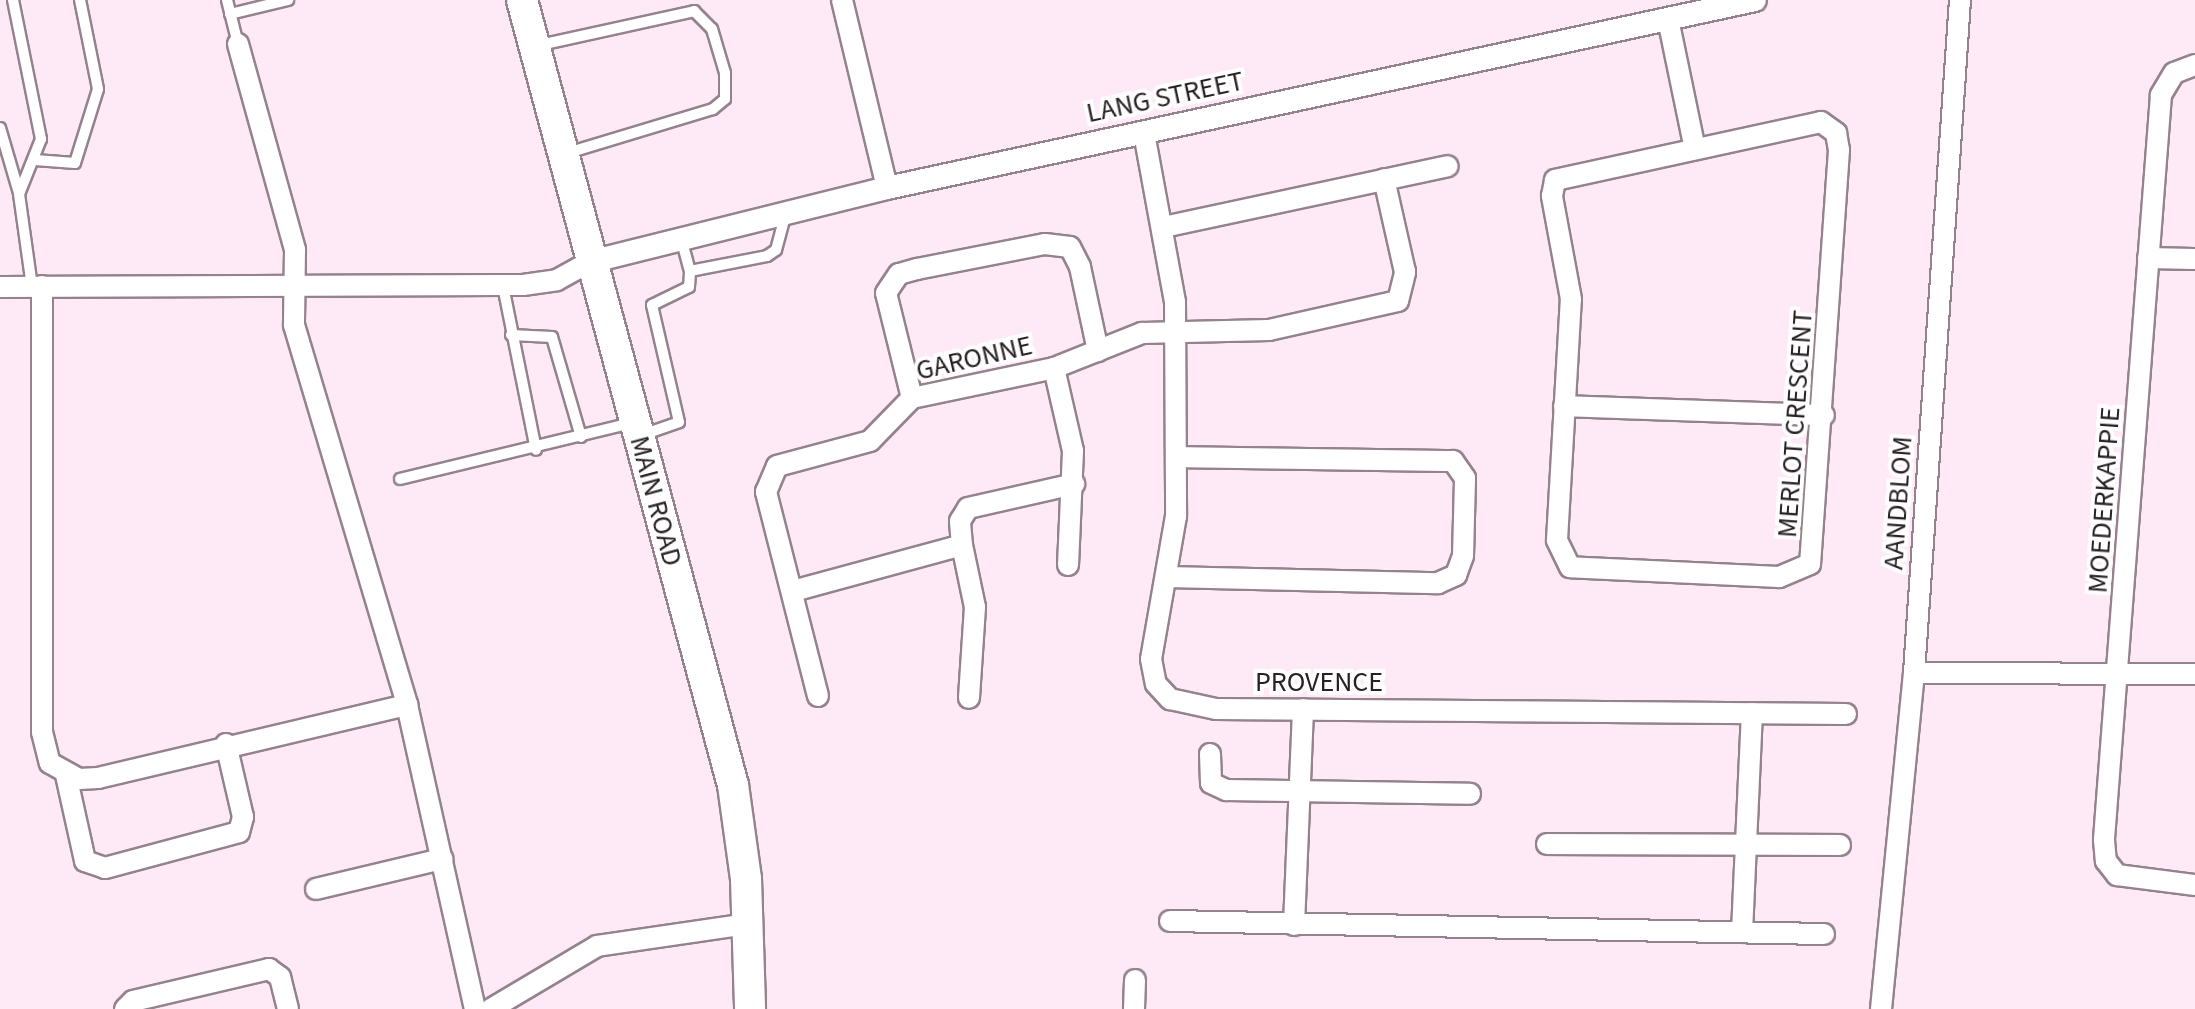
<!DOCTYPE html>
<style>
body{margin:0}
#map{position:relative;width:2195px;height:1009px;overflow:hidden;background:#feeaf6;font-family:"Source Sans 3",sans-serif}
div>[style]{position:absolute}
.roads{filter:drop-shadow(2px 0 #94828d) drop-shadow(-2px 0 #94828d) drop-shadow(0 2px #94828d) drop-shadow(0 -2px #94828d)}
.service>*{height:10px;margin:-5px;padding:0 5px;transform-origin:5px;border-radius:5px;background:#fff}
.minor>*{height:20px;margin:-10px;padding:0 10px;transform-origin:10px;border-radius:10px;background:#fff}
.tertiary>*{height:22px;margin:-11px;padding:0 11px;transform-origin:11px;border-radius:11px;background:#fff}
.primary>*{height:30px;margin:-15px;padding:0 15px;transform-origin:15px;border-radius:15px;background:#fff}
span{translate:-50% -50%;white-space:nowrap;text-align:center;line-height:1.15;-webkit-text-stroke:8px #fefefe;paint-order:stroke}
.street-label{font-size:28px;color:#282025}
</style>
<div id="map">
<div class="roads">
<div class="service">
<div style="left:13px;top:0;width:142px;rotate:78.6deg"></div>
<div style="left:41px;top:139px;width:59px;rotate:111.8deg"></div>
<div style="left:19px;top:194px;width:93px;rotate:82deg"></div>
<div style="left:227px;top:0;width:45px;rotate:76deg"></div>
<div style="left:230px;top:14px;width:60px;rotate:-13.6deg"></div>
<div style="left:540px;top:45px;width:158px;rotate:-12.4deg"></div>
<div style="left:694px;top:11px;width:25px;rotate:45deg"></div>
<div style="left:712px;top:29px;width:46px;rotate:73.5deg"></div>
<div style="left:725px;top:73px;width:26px;rotate:90deg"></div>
<div style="left:725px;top:99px;width:16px;rotate:140deg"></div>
<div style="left:713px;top:109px;width:156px;rotate:163.2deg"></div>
<div style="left:0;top:128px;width:68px;rotate:73.7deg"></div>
<div style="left:35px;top:160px;width:40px;rotate:4.3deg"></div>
<div style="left:75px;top:163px;width:77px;rotate:-72.7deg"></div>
<div style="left:98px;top:89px;width:91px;rotate:-101.4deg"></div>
<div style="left:681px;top:238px;width:34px;rotate:75deg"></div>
<div style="left:690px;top:271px;width:78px;rotate:-11deg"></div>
<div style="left:767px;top:256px;width:11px;rotate:-34deg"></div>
<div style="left:776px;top:250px;width:34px;rotate:-75deg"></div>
<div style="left:503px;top:286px;width:167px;rotate:78.6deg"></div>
<div style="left:511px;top:335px;width:41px;rotate:2.8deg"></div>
<div style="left:552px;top:337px;width:104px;rotate:73.8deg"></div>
<div style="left:642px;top:435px;width:39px;rotate:-19deg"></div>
<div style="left:679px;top:422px;width:120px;rotate:-103deg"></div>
<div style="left:652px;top:305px;width:41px;rotate:-25.9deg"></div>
<div style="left:689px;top:287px;width:16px;rotate:-86deg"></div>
<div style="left:400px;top:479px;width:239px;rotate:-13.6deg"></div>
</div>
<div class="minor">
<div style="left:842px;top:0;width:193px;rotate:76.5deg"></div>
<div style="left:1668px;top:19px;width:133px;rotate:78.3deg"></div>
<div style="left:238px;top:44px;width:214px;rotate:74.5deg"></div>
<div style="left:295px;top:250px;width:75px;rotate:90.8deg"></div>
<div style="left:294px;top:325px;width:396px;rotate:73.4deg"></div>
<div style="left:407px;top:705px;width:312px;rotate:77.4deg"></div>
<div style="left:2195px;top:65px;width:22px;rotate:159deg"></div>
<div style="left:2174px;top:73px;width:26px;rotate:121deg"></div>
<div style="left:2161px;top:95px;width:747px;rotate:94.38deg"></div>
<div style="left:2104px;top:840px;width:21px;rotate:85deg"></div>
<div style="left:2106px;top:861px;width:18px;rotate:52deg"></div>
<div style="left:2117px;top:875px;width:79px;rotate:7.3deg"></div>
<div style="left:1821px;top:122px;width:19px;rotate:36deg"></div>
<div style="left:1836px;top:133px;width:17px;rotate:80deg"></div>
<div style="left:1839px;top:150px;width:415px;rotate:94deg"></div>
<div style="left:1810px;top:564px;width:34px;rotate:157deg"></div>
<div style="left:1779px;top:577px;width:209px;rotate:-177.3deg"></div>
<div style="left:1570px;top:567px;width:30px;rotate:-116deg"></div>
<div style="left:1557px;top:540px;width:241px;rotate:-86.7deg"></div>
<div style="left:1571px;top:299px;width:105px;rotate:-100.5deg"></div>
<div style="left:1552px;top:196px;width:16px;rotate:-79deg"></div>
<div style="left:1555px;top:180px;width:272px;rotate:-12.3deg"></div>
<div style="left:1144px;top:133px;width:172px;rotate:79.6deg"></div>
<div style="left:1175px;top:302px;width:214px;rotate:89.7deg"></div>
<div style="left:1176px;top:516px;width:145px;rotate:99.9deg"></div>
<div style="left:1151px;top:659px;width:25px;rotate:79deg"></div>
<div style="left:1156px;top:684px;width:21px;rotate:47deg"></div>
<div style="left:1170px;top:699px;width:47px;rotate:12.3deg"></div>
<div style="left:1216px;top:709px;width:630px;rotate:0.45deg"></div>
<div style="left:1164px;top:227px;width:290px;rotate:-12.1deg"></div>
<div style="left:2148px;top:258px;width:47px;rotate:1.2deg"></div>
<div style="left:42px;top:286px;width:446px;rotate:90deg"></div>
<div style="left:42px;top:732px;width:32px;rotate:76deg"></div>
<div style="left:50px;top:763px;width:33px;rotate:29deg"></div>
<div style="left:79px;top:779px;width:19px;rotate:-3deg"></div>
<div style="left:98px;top:778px;width:318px;rotate:-13.3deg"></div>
<div style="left:0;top:287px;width:523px;rotate:-0.22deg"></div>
<div style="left:523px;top:285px;width:34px;rotate:-8deg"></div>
<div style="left:557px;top:280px;width:38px;rotate:-29deg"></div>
<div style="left:1054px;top:368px;width:85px;rotate:77.1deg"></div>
<div style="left:1073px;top:451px;width:114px;rotate:92.5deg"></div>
<div style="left:912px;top:398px;width:108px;rotate:-103.9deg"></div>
<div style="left:886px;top:293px;width:23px;rotate:-56deg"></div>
<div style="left:899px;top:274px;width:19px;rotate:-16deg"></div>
<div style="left:917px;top:269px;width:130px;rotate:-11.1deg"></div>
<div style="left:1045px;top:244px;width:25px;rotate:7deg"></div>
<div style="left:1070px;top:247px;width:22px;rotate:63deg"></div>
<div style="left:1080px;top:267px;width:86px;rotate:77.9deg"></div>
<div style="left:1564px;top:406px;width:260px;rotate:2deg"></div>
<div style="left:962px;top:545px;width:63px;rotate:78.2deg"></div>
<div style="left:975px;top:607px;width:91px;rotate:93.8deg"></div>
<div style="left:1167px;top:577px;width:271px;rotate:1.3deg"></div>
<div style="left:1438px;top:583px;width:20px;rotate:-24deg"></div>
<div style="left:1456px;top:575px;width:20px;rotate:-70deg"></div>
<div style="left:1463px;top:556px;width:78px;rotate:-88.5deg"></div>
<div style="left:1465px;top:478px;width:21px;rotate:-125deg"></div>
<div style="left:1453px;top:461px;width:273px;rotate:-179.2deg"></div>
<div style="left:793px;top:591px;width:175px;rotate:-15.2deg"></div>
<div style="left:962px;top:545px;width:24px;rotate:-95deg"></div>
<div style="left:960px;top:521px;width:15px;rotate:-58deg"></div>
<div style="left:968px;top:508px;width:109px;rotate:-12.8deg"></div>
<div style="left:1914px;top:673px;width:281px;rotate:0.2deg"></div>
<div style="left:818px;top:696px;width:211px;rotate:-104.3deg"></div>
<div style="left:766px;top:492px;width:28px;rotate:-67deg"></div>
<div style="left:777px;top:466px;width:96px;rotate:-15deg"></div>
<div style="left:870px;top:441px;width:60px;rotate:-45.7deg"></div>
<div style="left:912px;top:398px;width:145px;rotate:-11.9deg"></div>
<div style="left:1054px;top:368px;width:95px;rotate:-21.7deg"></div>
<div style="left:1142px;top:333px;width:127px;rotate:-1.4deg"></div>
<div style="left:1269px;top:330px;width:132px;rotate:-12.7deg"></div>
<div style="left:1398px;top:301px;width:30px;rotate:-76deg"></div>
<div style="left:1405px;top:272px;width:95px;rotate:-102.7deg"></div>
<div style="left:1210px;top:754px;width:29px;rotate:88deg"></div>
<div style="left:1211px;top:783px;width:17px;rotate:25deg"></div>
<div style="left:1226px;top:790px;width:244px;rotate:0.9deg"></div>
<div style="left:66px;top:775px;width:88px;rotate:77.5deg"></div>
<div style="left:85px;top:861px;width:21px;rotate:19deg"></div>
<div style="left:105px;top:868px;width:139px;rotate:-15deg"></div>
<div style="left:239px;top:832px;width:16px;rotate:-75deg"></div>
<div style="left:243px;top:817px;width:75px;rotate:-103.1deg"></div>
<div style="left:1547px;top:844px;width:293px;rotate:0.2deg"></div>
<div style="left:316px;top:889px;width:130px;rotate:-13.4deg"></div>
<div style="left:1170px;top:921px;width:654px;rotate:1.14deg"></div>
<div style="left:1294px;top:925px;width:216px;rotate:-87.6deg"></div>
<div style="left:1742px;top:932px;width:219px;rotate:-87.4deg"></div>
<div style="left:125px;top:1009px;width:11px;rotate:-45deg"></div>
<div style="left:133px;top:1001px;width:140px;rotate:-13.2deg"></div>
<div style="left:269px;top:969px;width:14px;rotate:36deg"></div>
<div style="left:280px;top:977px;width:33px;rotate:76deg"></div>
<div style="left:491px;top:1009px;width:123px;rotate:-30.7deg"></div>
<div style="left:597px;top:946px;width:153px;rotate:-8.3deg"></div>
<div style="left:1134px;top:1009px;width:29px;rotate:-88deg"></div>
<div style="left:1881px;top:1009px;width:338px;rotate:-84.4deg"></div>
<div style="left:1914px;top:673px;width:675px;rotate:-86.09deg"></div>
</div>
<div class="tertiary">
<div style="left:590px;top:262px;width:306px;rotate:-14deg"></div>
<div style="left:887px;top:188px;width:888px;rotate:-12.22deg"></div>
</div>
<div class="primary">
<div style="left:522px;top:0;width:813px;rotate:74.96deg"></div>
<div style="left:733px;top:785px;width:95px;rotate:82.1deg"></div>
<div style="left:746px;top:879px;width:130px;rotate:88.2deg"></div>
</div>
</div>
<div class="street-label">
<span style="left:1165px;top:97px;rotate:-12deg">LANG STREET</span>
<span style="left:974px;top:358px;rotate:-13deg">GARONNE</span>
<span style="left:1795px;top:424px;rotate:-86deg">MERLOT CRESCENT</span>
<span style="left:2104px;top:500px;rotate:-86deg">MOEDERKAPPIE</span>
<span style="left:656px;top:501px;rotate:75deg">MAIN ROAD</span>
<span style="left:1898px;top:503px;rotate:-86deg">AANDBLOM</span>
<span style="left:1319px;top:682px">PROVENCE</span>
</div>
</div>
